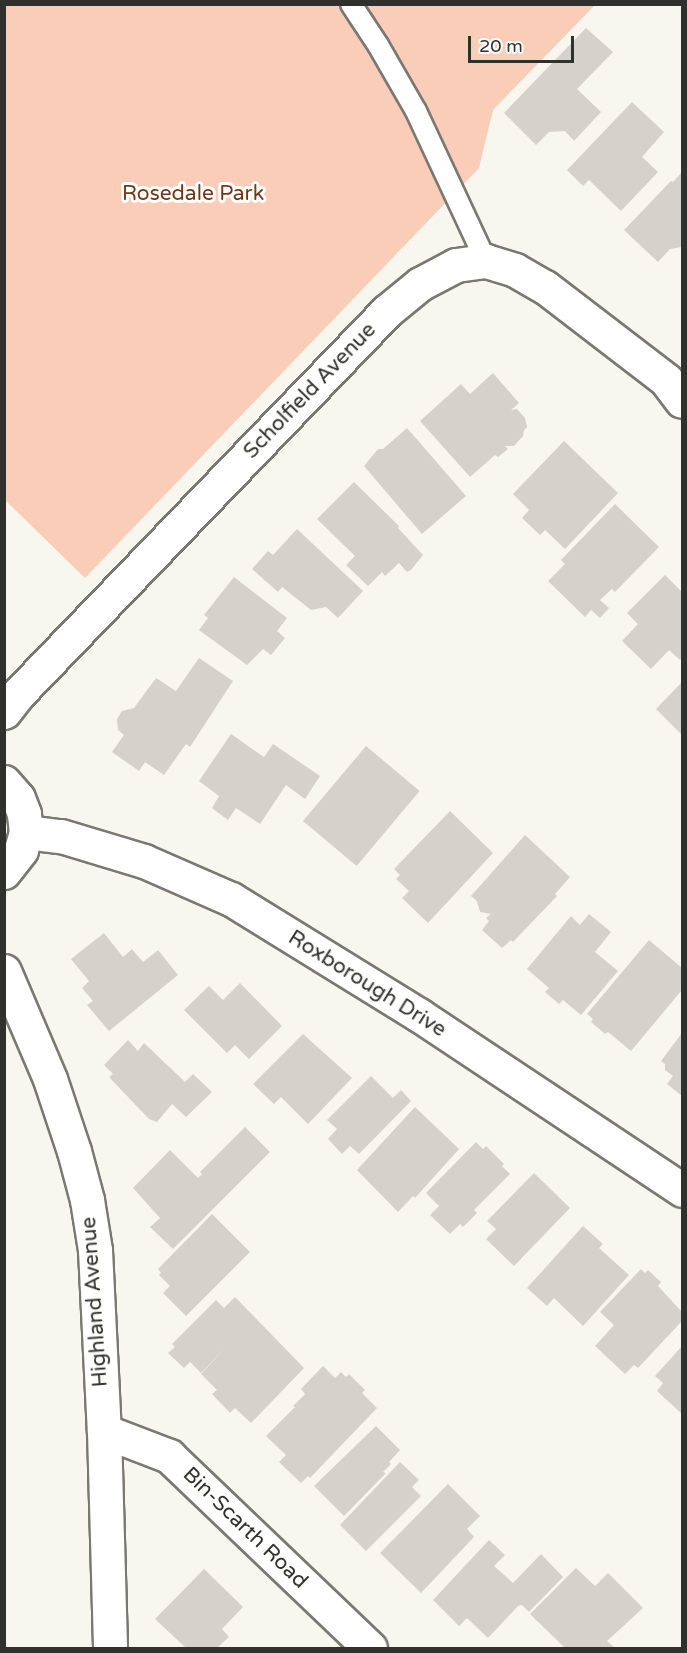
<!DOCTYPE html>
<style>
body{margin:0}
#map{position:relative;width:687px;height:1653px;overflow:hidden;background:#f7f7f0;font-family:"Varela Round",sans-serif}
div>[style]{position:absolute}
.green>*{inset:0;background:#facdb8}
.building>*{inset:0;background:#d5d1cb;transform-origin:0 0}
.roads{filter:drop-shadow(2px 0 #797972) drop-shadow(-2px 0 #797972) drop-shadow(0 2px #797972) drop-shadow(0 -2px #797972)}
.service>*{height:20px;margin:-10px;padding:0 10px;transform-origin:10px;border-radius:10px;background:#fff}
.minor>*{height:33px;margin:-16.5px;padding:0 16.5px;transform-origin:16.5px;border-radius:16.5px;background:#fff}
span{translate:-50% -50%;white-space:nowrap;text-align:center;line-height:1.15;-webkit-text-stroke:6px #fffffe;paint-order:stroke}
.park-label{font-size:21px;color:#71391a}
.street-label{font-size:21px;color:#30302d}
.frame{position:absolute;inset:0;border:6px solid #30302d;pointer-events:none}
.scale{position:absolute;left:468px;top:36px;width:106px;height:27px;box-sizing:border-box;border:3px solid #30302d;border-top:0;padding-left:8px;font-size:18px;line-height:21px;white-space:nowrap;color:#30302d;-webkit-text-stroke:4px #fffffe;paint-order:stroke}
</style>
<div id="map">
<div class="green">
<div style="clip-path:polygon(4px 5px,595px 5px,493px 110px,479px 168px,85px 578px,5px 500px)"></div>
</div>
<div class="building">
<div style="clip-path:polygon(586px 28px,613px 52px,577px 89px,601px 112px,574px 141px,565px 131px,549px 132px,536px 145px,504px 113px)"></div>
<div style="clip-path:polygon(632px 102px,664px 132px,642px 157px,658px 172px,621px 211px,589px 180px,583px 186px,567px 170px)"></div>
<div style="clip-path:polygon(682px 172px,682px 247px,670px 249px,658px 262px,624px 230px,671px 181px,673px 182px)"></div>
<div style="clip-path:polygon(493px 373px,519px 403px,511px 410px,517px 409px,525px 418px,527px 427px,524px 430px,523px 436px,514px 446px,505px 446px,508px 449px,498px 457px,495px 455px,470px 477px,420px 421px,461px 384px,470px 394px)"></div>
<div style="clip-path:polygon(407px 428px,466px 496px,422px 534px,364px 466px,378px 449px,383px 449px)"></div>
<div style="clip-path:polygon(564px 441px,618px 493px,565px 549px,545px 530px,540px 535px,522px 518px,529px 510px,513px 494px)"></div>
<div style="clip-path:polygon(354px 482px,399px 526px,398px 528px,423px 555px,411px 570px,407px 572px,399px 563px,385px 576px,382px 572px,368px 586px,346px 565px,355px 556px,317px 519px)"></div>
<div style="clip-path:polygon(615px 504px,659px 547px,615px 592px,612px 589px,600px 600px,609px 608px,600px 618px,591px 610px,585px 617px,548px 581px,565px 564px,561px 560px)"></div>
<div style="clip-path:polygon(297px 529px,363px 591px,338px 618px,326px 607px,311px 610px,282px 587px,278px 592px,252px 569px,268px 551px,273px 555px)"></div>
<div style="clip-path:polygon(665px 575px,682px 592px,682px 657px,680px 660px,669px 650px,651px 669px,622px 641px,638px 624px,627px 613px)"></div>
<div style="clip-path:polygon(234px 577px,287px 618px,277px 631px,285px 638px,271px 655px,263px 649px,247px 665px,199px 630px,208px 618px,204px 615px)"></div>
<div style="clip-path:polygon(199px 658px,233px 681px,190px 747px,186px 744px,164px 775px,145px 762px,139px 771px,112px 752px,124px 735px,118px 730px,117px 719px,122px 711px,134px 708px,156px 678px,176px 691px)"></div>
<div style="clip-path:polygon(682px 682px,682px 735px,656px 709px)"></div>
<div style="clip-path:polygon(231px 734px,264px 757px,273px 744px,320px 776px,305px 799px,286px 785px,260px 824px,236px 808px,228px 820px,212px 808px,219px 796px,199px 781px)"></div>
<div style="left:366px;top:746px;width:70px;height:98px;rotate:40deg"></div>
<div style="clip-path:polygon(450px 811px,493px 853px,428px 923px,402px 898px,409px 891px,396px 879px,400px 875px,394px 869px)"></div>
<div style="clip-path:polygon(525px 835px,570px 877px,555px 894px,557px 896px,513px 942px,511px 940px,502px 948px,482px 930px,489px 921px,486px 918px,491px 914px,480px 912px,477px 901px,471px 896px)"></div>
<div style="clip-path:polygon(589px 914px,611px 932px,595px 952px,618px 971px,581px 1015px,563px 1000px,559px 1004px,545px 992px,549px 988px,527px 969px,571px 916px,580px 925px)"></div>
<div style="clip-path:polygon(104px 933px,123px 957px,132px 949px,143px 962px,158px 950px,178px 975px,109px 1031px,87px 1005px,93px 1001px,82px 988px,89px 981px,71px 959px)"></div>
<div style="clip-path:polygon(649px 940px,682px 968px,682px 990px,631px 1051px,608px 1032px,605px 1034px,591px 1022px,593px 1019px,587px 1014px)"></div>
<div style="clip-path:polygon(240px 983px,282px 1026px,249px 1059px,235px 1045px,227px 1053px,184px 1010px,209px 986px,223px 1000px)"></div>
<div style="clip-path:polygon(682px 1033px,682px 1096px,667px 1084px,673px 1076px,665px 1070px,665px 1064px,661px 1061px)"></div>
<div style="clip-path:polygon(303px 1034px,352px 1078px,308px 1124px,281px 1097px,274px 1104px,253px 1084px)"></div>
<div style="clip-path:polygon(128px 1040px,138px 1051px,144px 1043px,185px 1082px,193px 1074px,212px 1092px,186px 1117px,172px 1104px,157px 1122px,149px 1119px,109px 1077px,113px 1074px,104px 1065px)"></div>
<div style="clip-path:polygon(371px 1076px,393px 1098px,401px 1090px,411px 1101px,359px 1154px,350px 1146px,342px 1154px,328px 1139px,337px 1129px,327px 1120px)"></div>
<div style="clip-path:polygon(415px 1107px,459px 1149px,415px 1198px,413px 1196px,398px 1212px,357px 1170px)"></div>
<div style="clip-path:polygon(245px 1127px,270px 1152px,173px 1249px,150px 1227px,160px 1218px,133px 1188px,170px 1150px,198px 1178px,202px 1174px,200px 1172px)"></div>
<div style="clip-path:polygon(476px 1142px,483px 1149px,486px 1146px,504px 1164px,502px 1166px,510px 1174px,474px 1210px,477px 1213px,463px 1227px,460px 1224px,450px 1234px,430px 1215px,439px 1206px,426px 1193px)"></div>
<div style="clip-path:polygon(534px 1173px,570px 1208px,514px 1266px,486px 1239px,496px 1229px,487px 1221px)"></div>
<div style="clip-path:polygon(212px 1214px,250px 1252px,186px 1316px,163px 1293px,170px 1286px,159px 1275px,161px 1273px,158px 1269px)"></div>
<div style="clip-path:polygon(583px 1226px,603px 1244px,599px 1248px,629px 1275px,583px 1326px,554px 1298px,547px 1306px,527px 1288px)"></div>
<div style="clip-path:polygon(641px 1269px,645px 1273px,648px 1270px,661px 1282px,658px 1286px,682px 1312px,682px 1321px,638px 1368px,634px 1365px,625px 1374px,595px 1346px,614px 1325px,600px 1312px)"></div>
<div style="clip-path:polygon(235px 1297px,304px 1368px,251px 1423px,235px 1408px,230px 1413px,212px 1394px,217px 1390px,201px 1374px,226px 1347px,201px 1373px,190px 1362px,184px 1368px,168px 1353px,175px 1347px,172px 1344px,216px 1300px,224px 1308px)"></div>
<div style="clip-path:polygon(682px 1346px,682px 1414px,657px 1391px,663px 1383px,655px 1376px)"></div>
<div style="clip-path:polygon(323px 1366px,335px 1378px,341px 1372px,346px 1377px,349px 1374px,365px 1390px,362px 1393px,377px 1408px,310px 1478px,308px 1476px,301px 1483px,279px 1462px,286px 1455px,266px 1436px,295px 1407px,293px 1406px,305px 1394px,301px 1389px)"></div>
<div style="clip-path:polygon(376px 1426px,400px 1450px,389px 1462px,391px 1464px,383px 1472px,386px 1473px,344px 1516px,314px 1486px)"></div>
<div style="clip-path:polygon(400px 1462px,419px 1480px,412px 1487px,421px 1496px,366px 1551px,340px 1525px)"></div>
<div style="clip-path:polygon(448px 1484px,480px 1516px,467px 1529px,474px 1537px,421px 1593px,380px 1553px)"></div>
<div style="clip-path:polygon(489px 1540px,505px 1555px,494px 1566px,513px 1583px,541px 1554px,563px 1577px,529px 1612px,522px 1605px,518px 1606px,488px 1638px,467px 1618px,459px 1626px,433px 1600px)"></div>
<div style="clip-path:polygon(576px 1568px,595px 1586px,608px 1573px,643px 1608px,607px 1641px,615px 1648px,565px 1648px,530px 1614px)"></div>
<div style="clip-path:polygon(204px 1569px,243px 1607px,222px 1629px,229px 1637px,217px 1648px,186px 1648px,155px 1619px)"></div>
</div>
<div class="roads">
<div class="service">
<div style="left:351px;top:4px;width:49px;rotate:56.6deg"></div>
<div style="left:378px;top:45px;width:76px;rotate:60.1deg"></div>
<div style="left:416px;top:111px;width:166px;rotate:65deg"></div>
</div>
<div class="minor">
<div style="left:4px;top:712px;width:24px;rotate:-52deg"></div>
<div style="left:19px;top:693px;width:530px;rotate:-46.07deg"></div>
<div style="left:387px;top:311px;width:43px;rotate:-39.3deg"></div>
<div style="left:420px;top:284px;width:41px;rotate:-27.8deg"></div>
<div style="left:456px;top:265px;width:30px;rotate:-8deg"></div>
<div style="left:486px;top:261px;width:30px;rotate:17deg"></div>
<div style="left:515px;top:270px;width:34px;rotate:30deg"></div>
<div style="left:545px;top:287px;width:153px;rotate:37.5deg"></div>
<div style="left:666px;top:380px;width:26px;rotate:53deg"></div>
<div style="left:4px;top:782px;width:21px;rotate:49deg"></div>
<div style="left:18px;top:798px;width:17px;rotate:69deg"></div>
<div style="left:24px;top:814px;width:18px;rotate:84deg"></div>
<div style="left:26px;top:832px;width:19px;rotate:106deg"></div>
<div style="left:21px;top:850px;width:28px;rotate:128deg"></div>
<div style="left:26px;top:832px;width:35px;rotate:7deg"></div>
<div style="left:61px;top:836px;width:87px;rotate:16.8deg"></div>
<div style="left:144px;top:861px;width:95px;rotate:23.6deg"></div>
<div style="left:231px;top:899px;width:221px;rotate:31.7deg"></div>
<div style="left:419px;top:1015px;width:316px;rotate:33.6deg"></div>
<div style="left:4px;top:971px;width:117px;rotate:66.9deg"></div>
<div style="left:50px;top:1079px;width:76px;rotate:71.6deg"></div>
<div style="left:74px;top:1151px;width:51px;rotate:75.1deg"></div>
<div style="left:87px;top:1200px;width:51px;rotate:80.9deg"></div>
<div style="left:95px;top:1250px;width:181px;rotate:87.2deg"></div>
<div style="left:104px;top:1431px;width:217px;rotate:88.4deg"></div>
<div style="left:104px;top:1431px;width:70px;rotate:21deg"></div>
<div style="left:169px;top:1456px;width:278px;rotate:43.7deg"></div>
</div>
</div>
<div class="park-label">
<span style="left:193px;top:194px">Rosedale Park</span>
</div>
<div class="street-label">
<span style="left:310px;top:391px;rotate:-46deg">Scholfield Avenue</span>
<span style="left:367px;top:984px;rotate:32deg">Roxborough Drive</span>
<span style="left:95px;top:1302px;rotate:-94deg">Highland Avenue</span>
<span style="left:245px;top:1528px;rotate:44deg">Bin-Scarth Road</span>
</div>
<div class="frame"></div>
<div class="scale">20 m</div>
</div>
